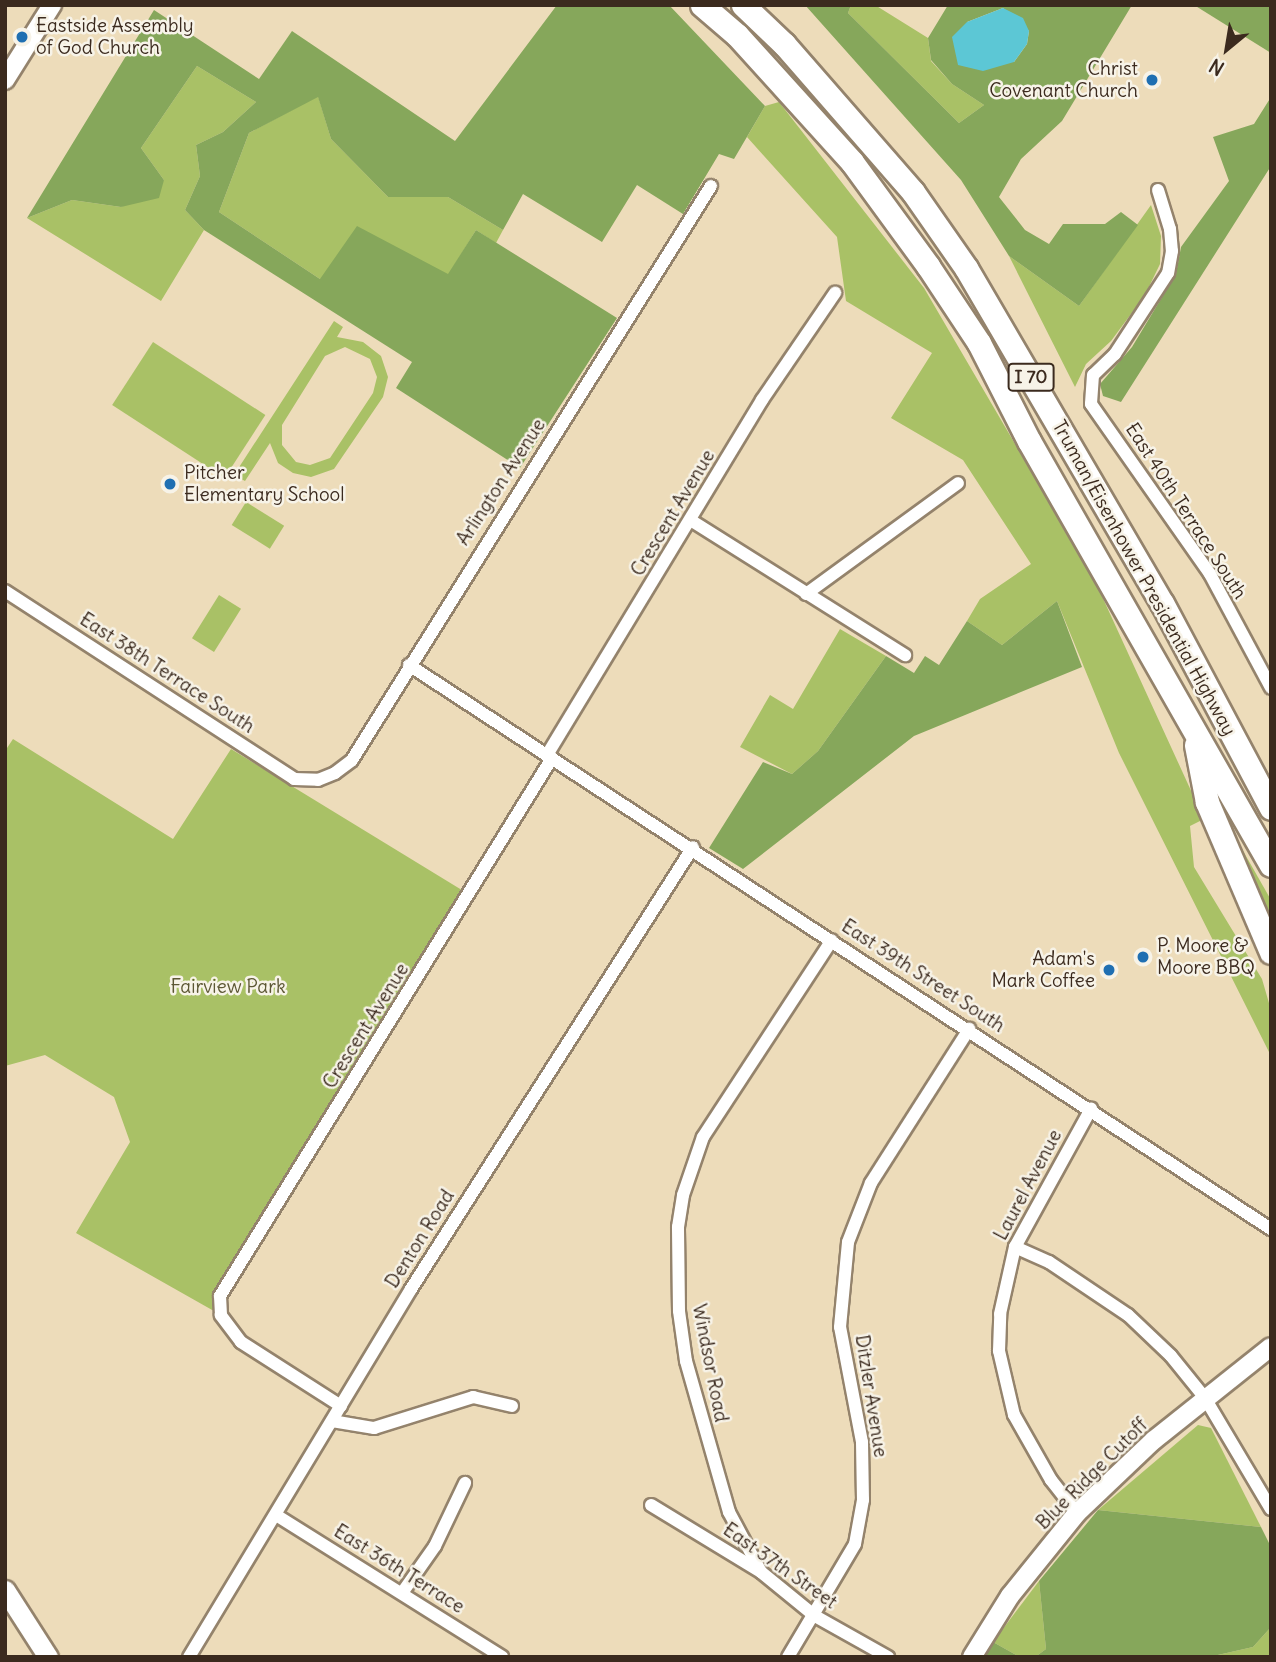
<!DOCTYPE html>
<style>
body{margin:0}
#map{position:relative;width:1276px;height:1662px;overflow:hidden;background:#eddcba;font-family:Delius,sans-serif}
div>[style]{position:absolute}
.green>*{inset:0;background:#a9c166;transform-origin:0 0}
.forest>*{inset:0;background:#86a75b}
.water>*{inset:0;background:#5cc7d5}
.roads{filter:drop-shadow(2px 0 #94836c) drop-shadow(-2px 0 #94836c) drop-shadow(0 2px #94836c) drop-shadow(0 -2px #94836c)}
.street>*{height:12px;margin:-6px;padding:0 6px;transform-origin:6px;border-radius:6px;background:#fff}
.secondary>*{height:18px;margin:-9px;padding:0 9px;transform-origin:9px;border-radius:9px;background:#fff}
.primary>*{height:19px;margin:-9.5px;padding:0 9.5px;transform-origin:9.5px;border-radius:9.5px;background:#fff}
.highway>*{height:23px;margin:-11.5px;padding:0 11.5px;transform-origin:11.5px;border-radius:11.5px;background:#fff}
.dots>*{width:19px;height:19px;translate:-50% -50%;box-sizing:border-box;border:4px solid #f7f3e8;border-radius:50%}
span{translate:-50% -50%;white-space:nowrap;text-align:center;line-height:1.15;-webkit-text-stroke:5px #f7f3e8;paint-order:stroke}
.shield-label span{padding:2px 5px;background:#f7f3e8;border:2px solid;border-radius:5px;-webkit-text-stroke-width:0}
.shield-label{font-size:18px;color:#3b2a1e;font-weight:700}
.poi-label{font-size:19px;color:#3b2a1e}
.left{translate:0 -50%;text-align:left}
.right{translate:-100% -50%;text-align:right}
.street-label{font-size:19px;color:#3b2a1e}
.park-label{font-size:19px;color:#5c5734}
.frame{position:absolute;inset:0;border:7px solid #3b2a1e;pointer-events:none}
.north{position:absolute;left:1192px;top:14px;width:70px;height:70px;-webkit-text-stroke:5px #f7f3e8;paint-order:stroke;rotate:210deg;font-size:19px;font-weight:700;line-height:28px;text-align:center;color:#3b2a1e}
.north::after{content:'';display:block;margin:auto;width:24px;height:32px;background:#3b2a1e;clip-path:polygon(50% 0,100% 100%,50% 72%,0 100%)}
</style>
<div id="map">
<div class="green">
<div style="clip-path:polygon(851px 5px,875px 5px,928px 38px,931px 61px,952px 84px,984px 105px,959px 123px,848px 13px)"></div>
<div style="clip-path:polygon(197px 66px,256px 102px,223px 132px,196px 145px,200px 176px,185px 210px,204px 230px,161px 301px,27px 218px,72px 200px,121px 207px,164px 180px,141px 148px)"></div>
<div style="clip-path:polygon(318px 96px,331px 139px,388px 197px,448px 197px,503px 230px,496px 243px,476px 230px,449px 274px,320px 279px,219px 212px,249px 133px)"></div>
<div style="clip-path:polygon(779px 102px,924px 288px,1095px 581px,1204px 819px,1190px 826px,1194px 867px,1262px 979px,1271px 1010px,1271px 1056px,1119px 753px,1057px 601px,1002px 645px,967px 621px,980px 599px,1031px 564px,963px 460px,891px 418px,932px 353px,846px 301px,837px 237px,747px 137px,765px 106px)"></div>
<div style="clip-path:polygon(1151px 205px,1161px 236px,1160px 264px,1145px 295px,1111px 341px,1086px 364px,1075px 387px,1009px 256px,1079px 306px)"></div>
<div style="clip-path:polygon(evenodd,334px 321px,343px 327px,337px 337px,363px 342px,381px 356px,388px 377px,383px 397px,334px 469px,311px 477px,293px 473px,278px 463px,270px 443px,245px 481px,234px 475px,334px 321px,345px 347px,370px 359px,377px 377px,373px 393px,330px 458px,310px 465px,296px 462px,282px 445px,282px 425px,325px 356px,345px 347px)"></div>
<div style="left:153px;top:342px;width:134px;height:75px;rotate:33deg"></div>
<div style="left:246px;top:502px;width:45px;height:27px;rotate:32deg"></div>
<div style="left:219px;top:595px;width:26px;height:51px;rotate:32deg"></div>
<div style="clip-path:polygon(840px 629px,886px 656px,818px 751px,792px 774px,740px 747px,770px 695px,793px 709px)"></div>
<div style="clip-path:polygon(13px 739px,173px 839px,231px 749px,470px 895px,220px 1296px,221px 1315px,76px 1233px,130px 1142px,114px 1097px,45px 1055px,5px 1066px,5px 751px)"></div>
<div style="clip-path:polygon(1230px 828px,1271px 900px,1271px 936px)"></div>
<div style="clip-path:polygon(1198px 1425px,1211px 1428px,1261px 1527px,1098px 1510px)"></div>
<div style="clip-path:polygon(1039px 1581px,1046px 1649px,1035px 1657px,1020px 1657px,993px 1642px)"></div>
<div style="clip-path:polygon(1271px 1627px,1271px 1657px,1209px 1657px,1253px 1647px)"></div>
</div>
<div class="forest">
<div style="clip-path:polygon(557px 5px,669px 5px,765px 106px,734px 159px,719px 154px,683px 214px,637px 185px,602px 242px,523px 194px,503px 230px,448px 197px,388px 197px,331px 139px,318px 97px,249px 133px,219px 212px,320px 279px,357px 226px,448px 274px,476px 230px,617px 318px,520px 468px,396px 388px,412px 362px,204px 230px,185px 210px,200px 176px,196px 145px,223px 132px,256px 102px,197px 66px,141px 148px,164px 180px,159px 198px,121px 207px,72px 200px,27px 218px,154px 10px,259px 79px,292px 31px,455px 141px)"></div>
<div style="clip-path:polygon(evenodd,805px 5px,851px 5px,848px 13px,959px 123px,984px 105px,952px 84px,931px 60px,928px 38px,948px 5px,1132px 5px,1062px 121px,1021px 159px,999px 197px,1025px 230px,1049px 244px,1063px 224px,1105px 224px,1121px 212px,1138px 225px,1079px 306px,1009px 256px,961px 180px,805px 5px,1003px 8px,1029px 31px,1027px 44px,1014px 62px,967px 22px,1003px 8px)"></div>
<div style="clip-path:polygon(1194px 5px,1271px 5px,1271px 53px)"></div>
<div style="clip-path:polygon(1271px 97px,1271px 166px,1121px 402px,1103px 396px,1100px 384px,1132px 347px,1176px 274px,1181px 247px,1229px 181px,1213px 137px,1254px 124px)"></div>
<div style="clip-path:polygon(1057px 601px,1082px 667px,914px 736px,743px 869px,709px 848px,763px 762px,792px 774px,818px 751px,886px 656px,914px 673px,925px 656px,939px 665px,967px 621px,1002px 645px)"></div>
<div style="clip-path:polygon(1098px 1510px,1261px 1527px,1271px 1547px,1271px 1627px,1253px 1647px,1209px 1657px,1035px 1657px,1046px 1649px,1039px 1581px)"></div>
<div style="clip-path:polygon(993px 1642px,1020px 1657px,984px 1657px)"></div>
</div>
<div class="water">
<div style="clip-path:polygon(1003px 8px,1023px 18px,1029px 31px,1027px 44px,1014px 62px,983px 71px,958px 65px,952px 37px,967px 22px)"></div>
</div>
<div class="roads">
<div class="street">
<div style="left:1158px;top:190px;width:41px;rotate:72.9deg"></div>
<div style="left:1170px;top:229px;width:22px;rotate:85deg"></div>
<div style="left:1172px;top:251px;width:22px;rotate:100deg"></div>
<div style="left:1168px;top:273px;width:97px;rotate:123.2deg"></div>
<div style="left:1115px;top:354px;width:30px;rotate:136deg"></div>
<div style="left:1093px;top:375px;width:29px;rotate:94deg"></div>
<div style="left:1091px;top:404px;width:208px;rotate:55deg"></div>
<div style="left:1210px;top:574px;width:129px;rotate:61.8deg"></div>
<div style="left:692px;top:521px;width:252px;rotate:32.2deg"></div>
<div style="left:5px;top:591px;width:345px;rotate:33deg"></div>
<div style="left:294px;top:779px;width:24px;rotate:2deg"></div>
<div style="left:318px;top:780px;width:18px;rotate:-22deg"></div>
<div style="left:335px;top:773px;width:21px;rotate:-37deg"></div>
<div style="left:352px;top:760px;width:677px;rotate:-57.98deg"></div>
<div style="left:806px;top:594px;width:188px;rotate:-36.1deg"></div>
<div style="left:409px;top:665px;width:1030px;rotate:33.2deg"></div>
<div style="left:547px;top:755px;width:415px;rotate:-58.8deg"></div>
<div style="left:762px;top:400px;width:130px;rotate:-55.7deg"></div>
<div style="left:1015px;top:1247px;width:37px;rotate:24deg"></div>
<div style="left:1049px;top:1262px;width:95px;rotate:33.9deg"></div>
<div style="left:1128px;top:1315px;width:59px;rotate:43.6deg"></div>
<div style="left:1171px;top:1356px;width:54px;rotate:51deg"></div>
<div style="left:1205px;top:1398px;width:129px;rotate:59.3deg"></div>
<div style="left:341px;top:1406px;width:119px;rotate:-147.4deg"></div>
<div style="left:241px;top:1342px;width:34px;rotate:-127deg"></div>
<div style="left:221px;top:1315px;width:19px;rotate:-93deg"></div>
<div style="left:220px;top:1296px;width:632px;rotate:-58.32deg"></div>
<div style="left:332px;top:1421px;width:43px;rotate:9.5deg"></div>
<div style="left:374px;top:1428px;width:104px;rotate:-17.4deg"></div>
<div style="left:473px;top:1397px;width:40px;rotate:13deg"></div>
<div style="left:651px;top:1505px;width:129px;rotate:31.3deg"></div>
<div style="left:761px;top:1572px;width:70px;rotate:39.2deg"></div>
<div style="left:815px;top:1616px;width:84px;rotate:29.3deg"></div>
<div style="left:1077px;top:1513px;width:42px;rotate:-128.2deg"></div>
<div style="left:1051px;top:1480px;width:75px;rotate:-119.6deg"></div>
<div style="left:1014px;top:1415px;width:66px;rotate:-103.2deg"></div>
<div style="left:999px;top:1351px;width:37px;rotate:-88deg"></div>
<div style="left:1000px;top:1314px;width:69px;rotate:-77.4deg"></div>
<div style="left:1015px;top:1247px;width:158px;rotate:-61.2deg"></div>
<div style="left:276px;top:1515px;width:267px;rotate:32.1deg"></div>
<div style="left:761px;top:1572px;width:68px;rotate:-118.1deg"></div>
<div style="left:729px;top:1512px;width:157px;rotate:-105.9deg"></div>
<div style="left:686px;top:1361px;width:50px;rotate:-98deg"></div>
<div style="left:679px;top:1311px;width:84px;rotate:-90.7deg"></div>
<div style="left:678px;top:1227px;width:32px;rotate:-81deg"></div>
<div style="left:683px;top:1195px;width:61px;rotate:-71deg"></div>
<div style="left:703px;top:1137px;width:235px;rotate:-56.8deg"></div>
<div style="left:402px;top:1593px;width:57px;rotate:-54.9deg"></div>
<div style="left:435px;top:1546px;width:70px;rotate:-64.5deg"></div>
<div style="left:189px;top:1657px;width:430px;rotate:-58.9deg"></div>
<div style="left:411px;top:1289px;width:524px;rotate:-57.46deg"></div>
<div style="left:788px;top:1657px;width:131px;rotate:-59.3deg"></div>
<div style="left:855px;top:1544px;width:45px;rotate:-79.7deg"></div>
<div style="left:863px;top:1500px;width:58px;rotate:-91deg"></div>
<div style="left:862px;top:1442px;width:117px;rotate:-100.8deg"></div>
<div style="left:840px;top:1327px;width:85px;rotate:-84.6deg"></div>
<div style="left:848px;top:1242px;width:63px;rotate:-68.7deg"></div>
<div style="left:871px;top:1183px;width:183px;rotate:-57.5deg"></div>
</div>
<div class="secondary">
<div style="left:5px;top:80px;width:89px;rotate:-57.9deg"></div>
<div style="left:972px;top:1657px;width:72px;rotate:-58.1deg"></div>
<div style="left:1010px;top:1596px;width:107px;rotate:-51.1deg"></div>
<div style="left:1077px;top:1513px;width:106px;rotate:-43.5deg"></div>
<div style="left:1154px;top:1440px;width:149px;rotate:-38.5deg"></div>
</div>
<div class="primary">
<div style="left:5px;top:1590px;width:80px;rotate:57.3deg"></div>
</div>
<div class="highway">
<div style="left:702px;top:5px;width:46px;rotate:40.6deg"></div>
<div style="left:737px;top:35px;width:171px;rotate:47.8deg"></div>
<div style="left:852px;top:162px;width:129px;rotate:53.8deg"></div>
<div style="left:928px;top:266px;width:92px;rotate:56.5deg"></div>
<div style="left:979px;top:343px;width:110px;rotate:63deg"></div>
<div style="left:1029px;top:441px;width:488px;rotate:60.3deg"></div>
<div style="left:743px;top:5px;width:57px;rotate:43.6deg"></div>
<div style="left:784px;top:44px;width:196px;rotate:48.9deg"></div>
<div style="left:913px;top:192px;width:93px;rotate:55.1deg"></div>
<div style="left:966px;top:268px;width:388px;rotate:59.7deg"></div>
<div style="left:1162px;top:603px;width:232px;rotate:62deg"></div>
<div style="left:1196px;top:745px;width:58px;rotate:79.1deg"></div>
<div style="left:1207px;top:802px;width:163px;rotate:66.9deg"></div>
</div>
</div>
<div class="dots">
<div style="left:22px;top:37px;background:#1f6fb2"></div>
<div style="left:1152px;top:80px;background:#1f6fb2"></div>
<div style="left:170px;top:484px;background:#1f6fb2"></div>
<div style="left:1143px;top:957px;background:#1f6fb2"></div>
<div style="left:1109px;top:970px;background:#1f6fb2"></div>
</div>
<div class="shield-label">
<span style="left:1031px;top:377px">I 70</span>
</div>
<div class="poi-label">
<span class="left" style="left:36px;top:37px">Eastside Assembly<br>of God Church</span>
<span class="right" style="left:1138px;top:80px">Christ<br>Covenant Church</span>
<span class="left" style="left:184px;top:484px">Pitcher<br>Elementary School</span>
<span class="left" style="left:1157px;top:957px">P. Moore &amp;<br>Moore BBQ</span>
<span class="right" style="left:1095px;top:970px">Adam's<br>Mark Coffee</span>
</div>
<div class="street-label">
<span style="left:501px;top:482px;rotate:-57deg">Arlington Avenue</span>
<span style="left:1186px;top:511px;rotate:57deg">East 40th Terrace South</span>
<span style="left:673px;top:513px;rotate:-59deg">Crescent Avenue</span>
<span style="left:1144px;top:578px;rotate:61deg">Truman/Eisenhower Presidential Highway</span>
<span style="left:167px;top:673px;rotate:33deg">East 38th Terrace South</span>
<span style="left:923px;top:976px;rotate:33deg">East 39th Street South</span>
<span style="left:366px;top:1026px;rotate:-58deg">Crescent Avenue</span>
<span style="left:1028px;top:1185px;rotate:-62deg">Laurel Avenue</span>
<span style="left:420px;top:1239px;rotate:-58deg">Denton Road</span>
<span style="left:710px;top:1363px;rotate:79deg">Windsor Road</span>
<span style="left:871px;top:1396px;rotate:81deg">Ditzler Avenue</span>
<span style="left:1092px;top:1474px;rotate:-45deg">Blue Ridge Cutoff</span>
<span style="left:780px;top:1566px;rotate:35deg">East 37th Street</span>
<span style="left:399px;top:1569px;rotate:32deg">East 36th Terrace</span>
</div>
<div class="park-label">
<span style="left:228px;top:987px">Fairview Park</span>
</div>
<div class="frame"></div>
<div class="north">N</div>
</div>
